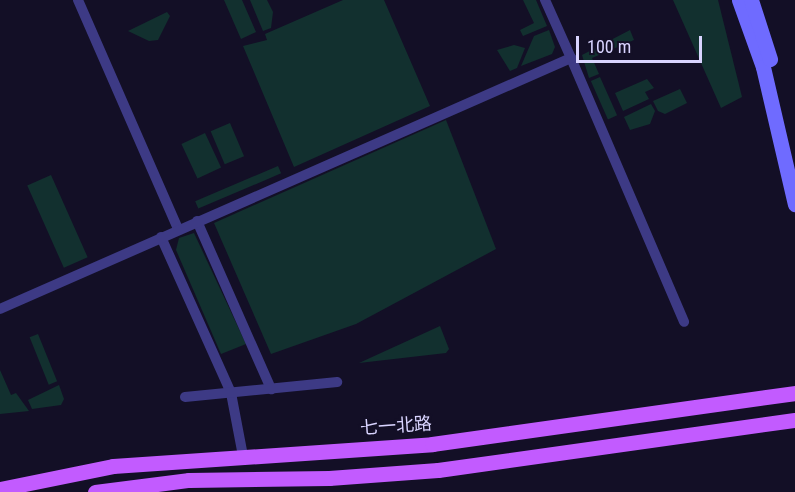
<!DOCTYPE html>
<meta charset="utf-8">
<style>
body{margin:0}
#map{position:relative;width:795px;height:492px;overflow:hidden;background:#130f26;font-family:"Roboto Condensed","Noto Sans SC",sans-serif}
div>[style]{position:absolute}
.green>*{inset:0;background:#12302f;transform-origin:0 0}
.street>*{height:10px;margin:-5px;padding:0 5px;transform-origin:5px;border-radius:5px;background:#3d3a85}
.secondary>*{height:15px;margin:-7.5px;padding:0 7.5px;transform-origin:7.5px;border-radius:7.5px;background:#6f6bff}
.primary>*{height:15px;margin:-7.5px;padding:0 7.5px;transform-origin:7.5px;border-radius:7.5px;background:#c25bff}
span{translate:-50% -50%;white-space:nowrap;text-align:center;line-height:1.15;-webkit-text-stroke:5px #130f26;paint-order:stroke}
.street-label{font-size:18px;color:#d9d4ff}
.scale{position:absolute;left:576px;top:36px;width:126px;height:27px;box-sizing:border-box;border:3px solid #d9d4ff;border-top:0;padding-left:8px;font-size:18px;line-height:21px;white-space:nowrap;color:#d9d4ff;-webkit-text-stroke:4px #130f26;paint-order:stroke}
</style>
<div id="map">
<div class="green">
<div style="clip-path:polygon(224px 0,242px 0,256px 32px,241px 39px)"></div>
<div style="clip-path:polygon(250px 0,267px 0,273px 12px,271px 28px,263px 31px)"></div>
<div style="clip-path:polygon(343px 0,384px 0,430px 106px,294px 167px,243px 46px,267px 40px,265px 34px)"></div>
<div style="clip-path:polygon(523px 0,536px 0,547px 26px,523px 36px,520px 30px,534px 23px)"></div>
<div style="clip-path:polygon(673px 0,718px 0,742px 97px,721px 108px)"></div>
<div style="clip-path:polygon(167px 12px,170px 16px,158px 40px,149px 41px,128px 31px)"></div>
<div style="clip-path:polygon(549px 30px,555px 47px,552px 54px,521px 66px,534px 36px)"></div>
<div style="clip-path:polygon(630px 30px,634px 40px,592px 58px,599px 74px,589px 78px,582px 55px)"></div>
<div style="clip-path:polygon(514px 45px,525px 48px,517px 68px,510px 71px,497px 50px)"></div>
<div style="left:600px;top:77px;width:42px;height:10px;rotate:66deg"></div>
<div style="clip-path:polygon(647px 79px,654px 88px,645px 92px,649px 99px,623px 111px,615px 93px)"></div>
<div style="clip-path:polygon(680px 89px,687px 103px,665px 114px,658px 111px,653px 101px)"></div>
<div style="clip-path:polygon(651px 104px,655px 111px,650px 124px,630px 130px,624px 117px)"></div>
<div style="clip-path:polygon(446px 120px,496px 249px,356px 324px,271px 354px,214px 223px)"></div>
<div style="left:230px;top:123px;width:36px;height:21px;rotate:67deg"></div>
<div style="left:205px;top:133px;width:38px;height:26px;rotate:65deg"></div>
<div style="left:278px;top:166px;width:8px;height:90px;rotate:67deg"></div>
<div style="left:51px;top:175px;width:90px;height:26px;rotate:66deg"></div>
<div style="clip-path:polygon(194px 233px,246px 344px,221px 354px,176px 250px,179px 238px)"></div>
<div style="clip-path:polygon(440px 326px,449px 349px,446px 353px,359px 363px)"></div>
<div style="left:38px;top:334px;width:51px;height:9px;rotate:68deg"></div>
<div style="clip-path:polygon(0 370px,11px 395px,16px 393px,29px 411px,0 414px)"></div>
<div style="clip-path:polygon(59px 385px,64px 399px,61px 405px,32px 409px,28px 400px)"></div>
</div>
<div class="street">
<div style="left:78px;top:0;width:250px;rotate:66.4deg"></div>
<div style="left:571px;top:58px;width:287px;rotate:66.8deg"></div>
<div style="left:197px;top:221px;width:184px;rotate:66.2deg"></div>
<div style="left:161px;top:237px;width:171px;rotate:65.8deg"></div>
<div style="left:231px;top:393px;width:64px;rotate:79.2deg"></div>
<div style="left:0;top:309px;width:624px;rotate:-23.73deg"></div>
<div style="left:571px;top:58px;width:64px;rotate:-114.1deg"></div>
<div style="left:185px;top:397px;width:153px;rotate:-5.6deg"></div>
</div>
<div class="secondary">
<div style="left:739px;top:0;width:71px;rotate:70.3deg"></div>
<div style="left:763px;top:67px;width:141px;rotate:76.9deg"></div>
<div style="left:751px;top:0;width:62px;rotate:72.1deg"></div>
</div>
<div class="primary">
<div style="left:0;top:489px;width:115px;rotate:-11.5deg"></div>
<div style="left:113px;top:466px;width:320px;rotate:-3.9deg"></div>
<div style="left:432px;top:444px;width:367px;rotate:-8deg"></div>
<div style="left:95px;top:492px;width:95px;rotate:-7.3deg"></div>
<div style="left:189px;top:480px;width:140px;rotate:-0.8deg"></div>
<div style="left:329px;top:478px;width:109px;rotate:-4.2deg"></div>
<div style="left:438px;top:470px;width:360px;rotate:-8deg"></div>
</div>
<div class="street-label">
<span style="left:396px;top:426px;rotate:-4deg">七一北路</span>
</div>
<div class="scale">100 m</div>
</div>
